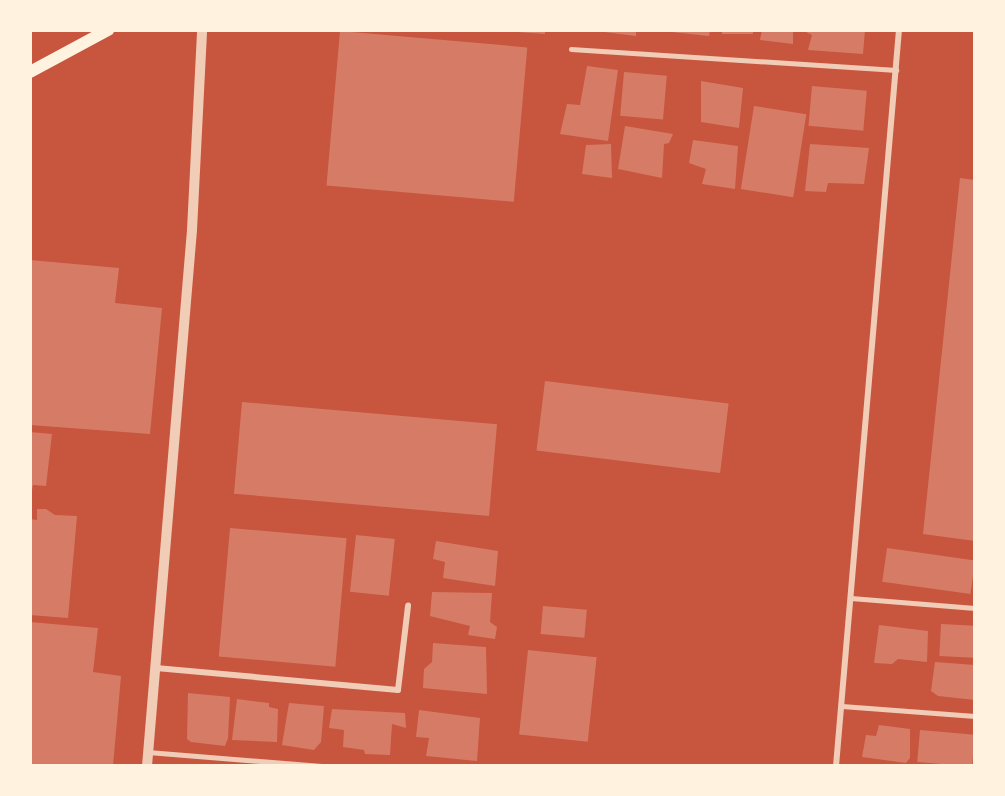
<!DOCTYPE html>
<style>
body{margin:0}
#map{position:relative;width:1005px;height:796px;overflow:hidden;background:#c8553d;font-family:"Source Serif 4",serif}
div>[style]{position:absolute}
.building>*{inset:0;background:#d67c66;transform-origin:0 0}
.service>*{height:4.5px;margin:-2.25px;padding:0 2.25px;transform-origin:2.25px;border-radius:2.25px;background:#f1ccb7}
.minor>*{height:6px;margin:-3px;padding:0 3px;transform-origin:3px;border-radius:3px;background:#f1ccb7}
.tertiary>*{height:10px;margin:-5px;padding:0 5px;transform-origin:5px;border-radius:5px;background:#f1ccb7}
.secondary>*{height:12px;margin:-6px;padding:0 6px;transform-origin:6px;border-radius:6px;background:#fff3e0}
span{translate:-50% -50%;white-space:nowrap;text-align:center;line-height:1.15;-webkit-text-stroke:6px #fff3e0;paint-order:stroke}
.frame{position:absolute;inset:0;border:32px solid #fff3e0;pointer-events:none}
</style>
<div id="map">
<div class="building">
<div style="clip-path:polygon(517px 30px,545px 30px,545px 34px,517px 32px)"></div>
<div style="clip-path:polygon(588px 30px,636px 30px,636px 36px)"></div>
<div style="clip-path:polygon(653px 30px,710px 30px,709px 36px)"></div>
<div style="left:722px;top:30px;width:31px;height:4px"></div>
<div style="clip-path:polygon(762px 30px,793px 30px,793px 44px,760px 40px)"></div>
<div style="clip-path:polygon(802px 30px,865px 30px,863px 54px,808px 50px,812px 35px)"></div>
<div style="left:340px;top:31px;width:188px;height:155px;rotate:5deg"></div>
<div style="clip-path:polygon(587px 66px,618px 70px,608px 141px,560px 134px,567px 104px,580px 105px)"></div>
<div style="left:624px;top:72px;width:43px;height:44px;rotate:5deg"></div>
<div style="clip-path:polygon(701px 81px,743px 88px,739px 128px,701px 122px)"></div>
<div style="left:812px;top:86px;width:55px;height:40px;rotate:5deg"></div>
<div style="left:754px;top:106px;width:53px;height:84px;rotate:9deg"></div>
<div style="clip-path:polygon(625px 126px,673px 134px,669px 143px,664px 144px,662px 178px,618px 169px)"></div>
<div style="clip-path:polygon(693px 140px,738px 146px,735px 189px,702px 184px,706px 169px,689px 163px)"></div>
<div style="clip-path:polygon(611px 144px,612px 178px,582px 174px,586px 145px)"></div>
<div style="clip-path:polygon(810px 144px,869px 148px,864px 184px,828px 183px,826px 192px,805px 191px)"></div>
<div style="clip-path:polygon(960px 178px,975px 180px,975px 541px,923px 534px)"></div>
<div style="clip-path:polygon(30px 260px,119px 268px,115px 303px,162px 308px,150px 434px,30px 425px)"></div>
<div style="left:545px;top:381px;width:185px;height:70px;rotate:7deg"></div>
<div style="left:242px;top:402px;width:256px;height:92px;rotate:5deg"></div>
<div style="clip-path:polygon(30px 432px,52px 434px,46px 486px,33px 485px,31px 495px)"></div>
<div style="clip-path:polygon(37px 509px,46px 509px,55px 515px,77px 516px,68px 618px,30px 615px,30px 519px,37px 520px)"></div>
<div style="left:230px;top:528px;width:117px;height:129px;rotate:5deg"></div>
<div style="left:356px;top:535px;width:39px;height:57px;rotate:6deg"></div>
<div style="clip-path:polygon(436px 541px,498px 551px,495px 586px,443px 578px,445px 562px,433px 559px)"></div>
<div style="left:887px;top:548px;width:89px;height:34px;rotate:8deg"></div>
<div style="clip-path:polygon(432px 592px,492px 593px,490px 622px,497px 627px,495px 639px,468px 635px,470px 626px,430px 616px)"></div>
<div style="left:543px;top:606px;width:44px;height:28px;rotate:5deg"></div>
<div style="clip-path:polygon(30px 622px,98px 628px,93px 672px,121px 676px,113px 766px,30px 766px)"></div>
<div style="left:941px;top:624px;width:34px;height:32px;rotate:3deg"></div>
<div style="clip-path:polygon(879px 625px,928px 631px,927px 662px,898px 659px,892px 664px,874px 663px)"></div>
<div style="clip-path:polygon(433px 643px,486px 647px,487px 694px,423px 688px,424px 669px,432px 662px)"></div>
<div style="left:528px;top:650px;width:69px;height:85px;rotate:6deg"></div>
<div style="clip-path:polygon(935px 662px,975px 665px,975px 700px,938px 696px,931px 691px)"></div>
<div style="clip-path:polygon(188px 693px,230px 697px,228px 738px,225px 746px,191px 742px,187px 739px)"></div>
<div style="clip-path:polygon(237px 699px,269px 703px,269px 707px,278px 709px,277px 742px,232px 740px)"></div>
<div style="clip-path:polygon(289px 703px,324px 706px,321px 742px,314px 750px,282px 745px)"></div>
<div style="clip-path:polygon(332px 709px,405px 713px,406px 728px,392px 724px,390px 755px,365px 754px,364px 750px,343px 747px,344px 730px,329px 728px)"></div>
<div style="clip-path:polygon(419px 710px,480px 718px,477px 761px,426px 756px,429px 738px,416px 737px)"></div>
<div style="clip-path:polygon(879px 725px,910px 729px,910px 758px,906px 763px,862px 757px,866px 735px,876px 736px)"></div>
<div style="left:920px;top:730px;width:55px;height:32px;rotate:5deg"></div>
</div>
<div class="service">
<div style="left:571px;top:49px;width:326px;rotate:3.7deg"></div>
<div style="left:851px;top:598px;width:124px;rotate:4.6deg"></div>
<div style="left:842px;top:706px;width:133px;rotate:4.3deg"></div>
<div style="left:148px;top:752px;width:174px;rotate:4.6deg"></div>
</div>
<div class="minor">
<div style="left:156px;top:668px;width:243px;rotate:5.2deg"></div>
<div style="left:398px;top:690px;width:85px;rotate:-83.2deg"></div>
<div style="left:836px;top:766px;width:739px;rotate:-85.11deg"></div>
</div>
<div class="tertiary">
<div style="left:147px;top:766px;width:538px;rotate:-85.2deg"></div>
<div style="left:192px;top:230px;width:200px;rotate:-87.1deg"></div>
</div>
<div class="secondary">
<div style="left:30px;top:72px;width:89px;rotate:-28.3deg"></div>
</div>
<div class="frame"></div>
</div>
